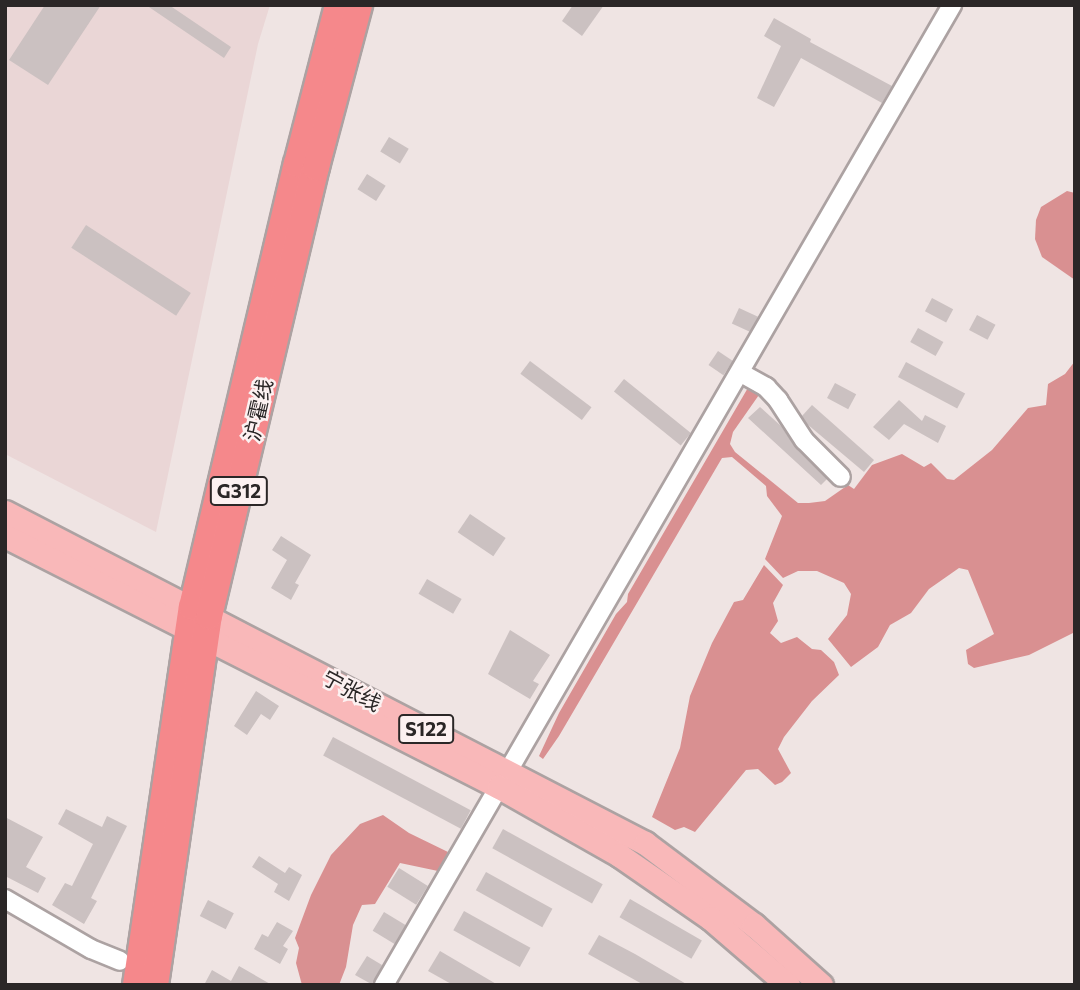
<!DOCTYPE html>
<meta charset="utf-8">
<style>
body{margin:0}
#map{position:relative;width:1080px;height:990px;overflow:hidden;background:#efe4e3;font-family:Commissioner,"Noto Sans SC",sans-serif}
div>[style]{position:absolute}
.built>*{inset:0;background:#ead6d6}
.water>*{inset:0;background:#d99091}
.building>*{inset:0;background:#cbc1c1;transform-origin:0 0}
.roads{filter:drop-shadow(2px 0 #aca2a2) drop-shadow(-2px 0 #aca2a2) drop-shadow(0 2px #aca2a2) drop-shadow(0 -2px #aca2a2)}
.minor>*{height:18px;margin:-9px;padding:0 9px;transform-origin:9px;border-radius:9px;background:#fff}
.major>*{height:23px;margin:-11.5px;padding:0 11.5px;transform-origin:11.5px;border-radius:11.5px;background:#f9b8b9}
.highway>*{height:26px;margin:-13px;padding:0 13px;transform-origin:13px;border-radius:13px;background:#f5888b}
span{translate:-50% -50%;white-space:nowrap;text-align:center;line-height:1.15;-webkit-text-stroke:5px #fcf1f1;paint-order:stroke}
.shield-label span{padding:2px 5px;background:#fcf1f1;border:2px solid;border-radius:5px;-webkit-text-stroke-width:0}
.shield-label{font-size:19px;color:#2b2727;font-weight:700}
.street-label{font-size:21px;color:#2b2727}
.frame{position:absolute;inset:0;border:7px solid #2b2727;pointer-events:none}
</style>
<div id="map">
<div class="built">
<div style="clip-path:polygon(5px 5px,270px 5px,258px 44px,156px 532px,5px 454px)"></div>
</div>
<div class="water">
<div style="clip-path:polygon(1067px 191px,1075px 193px,1075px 280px,1042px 257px,1035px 239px,1036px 220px,1041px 207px)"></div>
<div style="clip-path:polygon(1075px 361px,1075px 632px,1029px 655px,974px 668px,968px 664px,966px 650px,994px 634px,968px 570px,959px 568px,929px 589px,911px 613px,890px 625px,878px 647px,851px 667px,828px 639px,847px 615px,851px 594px,844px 583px,817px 571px,798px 571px,783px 578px,765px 559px,782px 516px,767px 496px,766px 486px,732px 457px,722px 458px,559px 736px,543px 759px,539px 756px,559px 713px,616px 614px,627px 602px,628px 594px,749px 386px,761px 392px,733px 432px,730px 444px,735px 452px,798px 503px,809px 503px,825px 501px,848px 485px,854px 489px,872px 465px,902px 454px,924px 467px,931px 463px,947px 479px,954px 480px,992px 450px,1028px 408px,1046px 405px,1048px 384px,1065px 374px)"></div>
<div style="clip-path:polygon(764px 565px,783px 585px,773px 603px,778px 621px,770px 633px,781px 643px,797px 637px,812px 649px,821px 650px,834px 662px,839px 675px,812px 701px,784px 737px,778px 749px,791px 773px,782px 782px,775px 785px,758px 769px,746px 770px,695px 832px,684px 827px,675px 830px,652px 817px,680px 748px,690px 696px,712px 643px,734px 602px,743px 600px)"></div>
<div style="clip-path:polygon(383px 815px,409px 833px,448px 852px,438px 871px,400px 863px,375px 904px,362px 905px,353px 925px,346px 967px,339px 985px,302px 985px,296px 963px,299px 948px,295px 938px,311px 895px,331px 855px,360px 824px)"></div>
</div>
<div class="building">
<div style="clip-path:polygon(45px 5px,101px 5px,48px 85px,9px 60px)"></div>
<div style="clip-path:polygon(146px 5px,169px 5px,231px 47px,224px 58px)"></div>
<div style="clip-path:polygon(573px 5px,604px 5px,582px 36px,562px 21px)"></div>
<div style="clip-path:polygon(774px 18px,811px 39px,810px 42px,892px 86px,882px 103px,801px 58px,774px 107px,757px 98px,781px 46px,764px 36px)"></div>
<div style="left:389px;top:137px;width:23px;height:17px;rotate:31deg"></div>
<div style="left:367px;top:174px;width:22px;height:18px;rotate:32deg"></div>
<div style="left:86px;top:225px;width:125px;height:27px;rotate:33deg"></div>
<div style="left:932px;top:298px;width:24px;height:15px;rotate:28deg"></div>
<div style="left:739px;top:308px;width:21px;height:17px;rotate:25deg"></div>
<div style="left:977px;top:315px;width:21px;height:17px;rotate:28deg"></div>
<div style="left:918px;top:328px;width:29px;height:16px;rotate:29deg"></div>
<div style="left:718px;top:351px;width:18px;height:17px;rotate:34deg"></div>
<div style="left:530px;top:361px;width:77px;height:16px;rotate:37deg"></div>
<div style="left:906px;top:362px;width:67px;height:17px;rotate:28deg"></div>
<div style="left:624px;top:379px;width:86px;height:16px;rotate:39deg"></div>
<div style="left:835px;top:383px;width:24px;height:17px;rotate:28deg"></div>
<div style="clip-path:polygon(899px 400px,922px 421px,925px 415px,946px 426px,938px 443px,904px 424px,889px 440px,873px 427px)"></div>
<div style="clip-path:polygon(812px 405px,874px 460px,864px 472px,807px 424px,802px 416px)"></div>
<div style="clip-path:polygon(760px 407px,781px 426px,796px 448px,827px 479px,821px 485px,748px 418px)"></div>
<div style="left:470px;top:514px;width:43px;height:22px;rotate:34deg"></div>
<div style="clip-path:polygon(281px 536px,311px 555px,295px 583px,299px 585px,291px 600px,271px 588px,287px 560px,272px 550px)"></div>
<div style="left:427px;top:579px;width:40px;height:17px;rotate:30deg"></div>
<div style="clip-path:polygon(510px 630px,550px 655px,533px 681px,539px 684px,530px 699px,488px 674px)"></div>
<div style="clip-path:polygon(256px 691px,279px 706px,270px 720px,261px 714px,247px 735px,234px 726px)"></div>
<div style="left:333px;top:737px;width:156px;height:21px;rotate:28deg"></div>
<div style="clip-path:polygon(66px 809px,102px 827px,107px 816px,127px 826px,91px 898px,97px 901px,84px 924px,52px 905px,65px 883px,72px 886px,93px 844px,58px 824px)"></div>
<div style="clip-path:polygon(5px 817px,43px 837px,26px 867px,46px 878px,38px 893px,5px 876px)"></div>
<div style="left:503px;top:829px;width:114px;height:22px;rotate:29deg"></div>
<div style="clip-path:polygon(259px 856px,285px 873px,289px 867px,302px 875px,289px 901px,274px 892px,278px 884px,252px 867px)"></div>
<div style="left:399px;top:868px;width:34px;height:22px;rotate:32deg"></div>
<div style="left:486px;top:872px;width:76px;height:21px;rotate:29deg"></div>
<div style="left:630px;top:899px;width:83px;height:21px;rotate:30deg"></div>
<div style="left:208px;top:900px;width:29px;height:18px;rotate:27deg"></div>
<div style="left:464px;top:911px;width:76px;height:22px;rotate:29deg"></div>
<div style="left:384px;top:912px;width:26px;height:22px;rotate:31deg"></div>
<div style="clip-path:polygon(277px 922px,293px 931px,283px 946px,288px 949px,280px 964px,254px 949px,262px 934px,268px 937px)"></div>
<div style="clip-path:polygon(599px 935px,635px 954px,688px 985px,644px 985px,588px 954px)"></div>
<div style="clip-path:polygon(440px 951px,498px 985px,453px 985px,428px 971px)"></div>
<div style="clip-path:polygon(367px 956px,382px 965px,373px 985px,355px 975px)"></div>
<div style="clip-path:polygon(239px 966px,272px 985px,204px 985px,212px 970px,231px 981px)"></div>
</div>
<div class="roads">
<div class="minor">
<div style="left:741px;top:373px;width:29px;rotate:29deg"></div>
<div style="left:766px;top:387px;width:18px;rotate:47deg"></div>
<div style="left:778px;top:400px;width:48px;rotate:57deg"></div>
<div style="left:804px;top:440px;width:52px;rotate:45deg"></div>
<div style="left:5px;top:899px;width:99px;rotate:30.2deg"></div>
<div style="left:91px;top:949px;width:31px;rotate:22deg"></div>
<div style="left:384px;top:985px;width:1133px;rotate:-59.9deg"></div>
</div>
<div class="major">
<div style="left:5px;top:512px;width:721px;rotate:27.35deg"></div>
<div style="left:645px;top:843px;width:136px;rotate:37deg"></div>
<div style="left:754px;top:925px;width:90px;rotate:41.8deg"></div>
<div style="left:5px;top:536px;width:554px;rotate:26.93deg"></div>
<div style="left:499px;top:787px;width:138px;rotate:29.5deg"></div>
<div style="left:619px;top:855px;width:111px;rotate:34.7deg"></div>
<div style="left:710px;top:918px;width:103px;rotate:40.7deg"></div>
</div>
<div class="highway">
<div style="left:136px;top:985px;width:382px;rotate:-81.6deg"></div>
<div style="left:192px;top:607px;width:455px;rotate:-76.7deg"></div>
<div style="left:297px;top:164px;width:164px;rotate:-75.5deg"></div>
<div style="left:155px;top:985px;width:373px;rotate:-81.7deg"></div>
<div style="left:209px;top:616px;width:462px;rotate:-76.6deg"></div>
<div style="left:316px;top:167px;width:168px;rotate:-75.1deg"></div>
</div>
</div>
<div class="shield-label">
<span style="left:239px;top:491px">G312</span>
<span style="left:426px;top:729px">S122</span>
</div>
<div class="street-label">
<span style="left:258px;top:410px;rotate:-77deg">沪霍线</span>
<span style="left:352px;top:690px;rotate:28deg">宁张线</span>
</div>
<div class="frame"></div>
</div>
